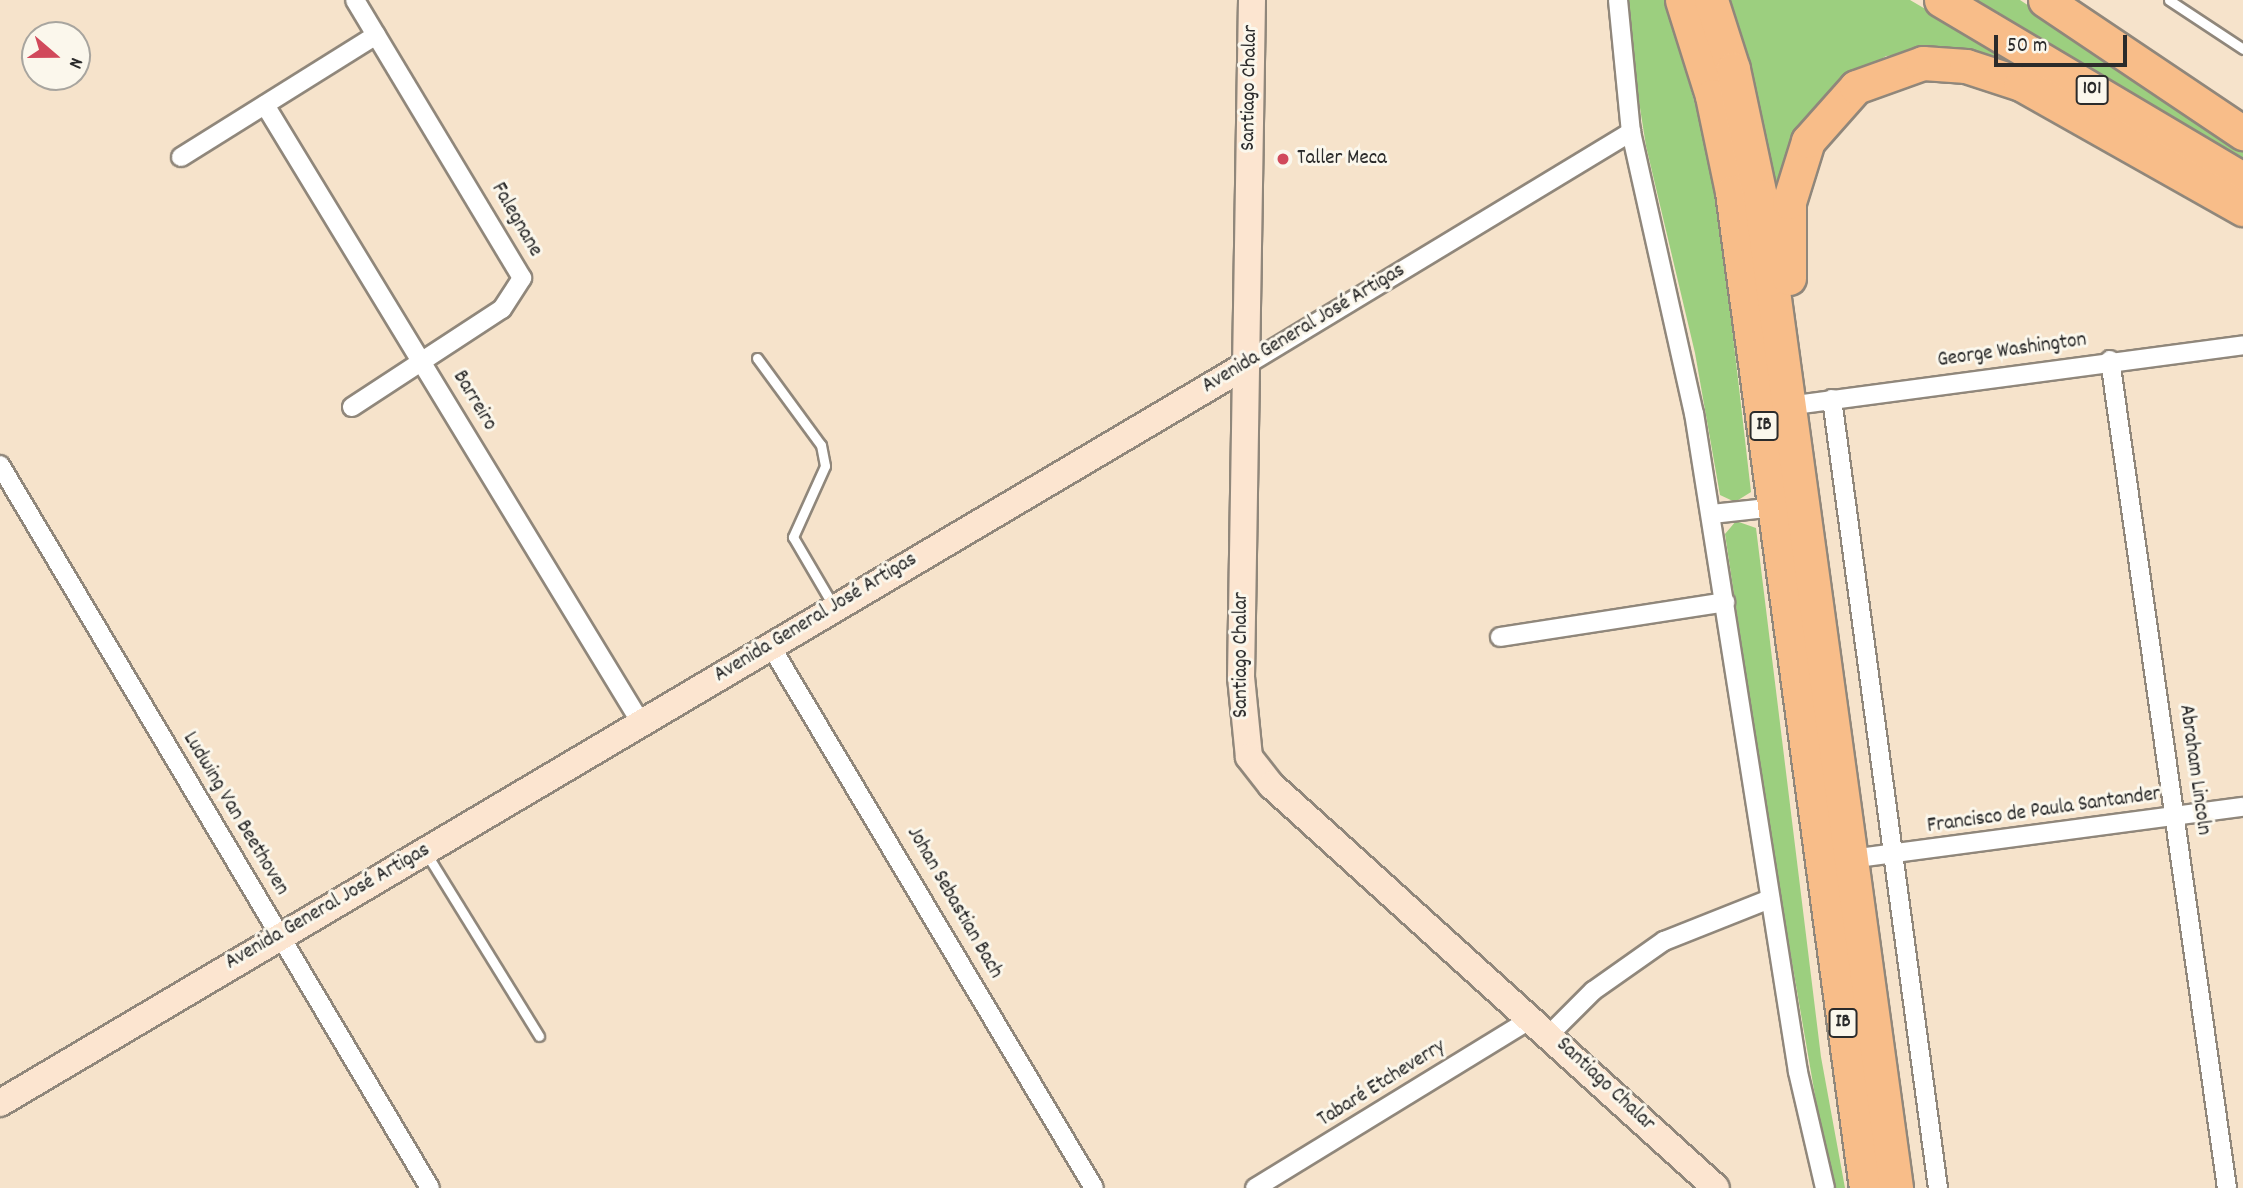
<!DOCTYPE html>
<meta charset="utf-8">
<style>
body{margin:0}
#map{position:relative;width:2243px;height:1188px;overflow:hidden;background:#f6e3cb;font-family:Dekko,sans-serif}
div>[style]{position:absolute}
.green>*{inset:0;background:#9ccf7f}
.roads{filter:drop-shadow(2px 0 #90877b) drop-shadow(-2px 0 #90877b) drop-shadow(0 2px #90877b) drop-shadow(0 -2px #90877b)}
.lane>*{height:9px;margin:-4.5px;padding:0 4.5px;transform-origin:4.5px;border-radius:4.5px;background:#fff}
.street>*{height:18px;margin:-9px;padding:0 9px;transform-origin:9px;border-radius:9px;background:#fff}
.secondary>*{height:26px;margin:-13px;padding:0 13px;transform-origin:13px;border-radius:13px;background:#fce5d0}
.highway>*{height:33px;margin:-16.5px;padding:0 16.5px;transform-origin:16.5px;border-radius:16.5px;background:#f8bd89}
.dots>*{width:19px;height:19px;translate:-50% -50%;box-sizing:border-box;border:4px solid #fbf7ec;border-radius:50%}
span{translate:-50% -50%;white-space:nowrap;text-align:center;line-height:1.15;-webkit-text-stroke:6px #fbf7ec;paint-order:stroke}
.shield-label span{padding:2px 5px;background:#fbf7ec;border:2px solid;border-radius:5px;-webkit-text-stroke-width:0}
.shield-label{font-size:19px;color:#2b2b2b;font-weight:700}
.street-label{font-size:21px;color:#2b2b2b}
.poi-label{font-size:21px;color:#2b2b2b}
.left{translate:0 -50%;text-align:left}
.north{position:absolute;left:21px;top:21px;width:70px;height:70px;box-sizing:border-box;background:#fbf7ec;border:2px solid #a8a59f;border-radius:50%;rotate:110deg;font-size:19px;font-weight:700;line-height:28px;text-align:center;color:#2b2b2b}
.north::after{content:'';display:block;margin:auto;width:24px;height:32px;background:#d1495b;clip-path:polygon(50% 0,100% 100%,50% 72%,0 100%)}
.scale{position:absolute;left:1994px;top:35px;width:133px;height:32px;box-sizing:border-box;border:4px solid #2b2b2b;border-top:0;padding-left:9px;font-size:21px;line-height:24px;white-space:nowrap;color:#2b2b2b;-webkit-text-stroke:5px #fbf7ec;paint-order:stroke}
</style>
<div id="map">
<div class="green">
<div style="clip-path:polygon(1623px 0,1665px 0,1714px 170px,1751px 492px,1735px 502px,1720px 495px,1695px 353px,1646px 146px)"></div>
<div style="clip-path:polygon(1728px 0,1910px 0,2110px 117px,1947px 52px,1886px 56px,1836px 88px,1775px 218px,1763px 132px)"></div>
<div style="clip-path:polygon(1967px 0,2020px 0,2243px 146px,2243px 163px)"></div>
<div style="clip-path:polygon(1736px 521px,1756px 528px,1821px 1057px,1845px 1188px,1831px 1188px,1769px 829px,1725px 534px)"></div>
</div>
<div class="roads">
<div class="lane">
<div style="left:2169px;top:0;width:89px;rotate:33.5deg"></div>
<div style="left:757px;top:358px;width:108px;rotate:53.7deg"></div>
<div style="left:821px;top:445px;width:21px;rotate:79deg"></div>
<div style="left:825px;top:466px;width:78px;rotate:114.3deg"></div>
<div style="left:793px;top:537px;width:81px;rotate:59.6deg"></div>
<div style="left:426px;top:853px;width:215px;rotate:58.3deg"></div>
</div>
<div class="street">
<div style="left:1618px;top:0;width:133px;rotate:84.4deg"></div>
<div style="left:1631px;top:132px;width:288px;rotate:77.4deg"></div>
<div style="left:1694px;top:413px;width:667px;rotate:81.03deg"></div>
<div style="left:1798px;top:1072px;width:119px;rotate:76.9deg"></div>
<div style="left:265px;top:105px;width:723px;rotate:58.68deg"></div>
<div style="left:181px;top:157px;width:230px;rotate:-32deg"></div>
<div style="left:2110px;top:360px;width:836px;rotate:81.96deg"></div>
<div style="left:1243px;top:367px;width:454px;rotate:-31.2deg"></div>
<div style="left:1832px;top:399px;width:796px;rotate:82.35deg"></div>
<div style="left:1788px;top:406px;width:459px;rotate:-7.6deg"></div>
<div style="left:352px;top:407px;width:179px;rotate:-33.2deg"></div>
<div style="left:502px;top:309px;width:37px;rotate:-57deg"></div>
<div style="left:522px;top:278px;width:324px;rotate:-121deg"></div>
<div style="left:0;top:465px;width:841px;rotate:59.26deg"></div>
<div style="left:1712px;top:514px;width:63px;rotate:-6.3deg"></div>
<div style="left:1500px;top:637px;width:228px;rotate:-8.8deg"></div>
<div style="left:770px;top:645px;width:632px;rotate:59.18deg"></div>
<div style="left:1851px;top:859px;width:395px;rotate:-7.6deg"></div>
<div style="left:1550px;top:1034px;width:61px;rotate:-45deg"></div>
<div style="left:1593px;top:991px;width:87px;rotate:-35.2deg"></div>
<div style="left:1664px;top:941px;width:114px;rotate:-21.6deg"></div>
<div style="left:1255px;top:1188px;width:325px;rotate:-31.5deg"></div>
</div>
<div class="secondary">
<div style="left:1252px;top:0;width:677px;rotate:90.93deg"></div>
<div style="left:1241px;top:677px;width:80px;rotate:84.3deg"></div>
<div style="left:1249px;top:757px;width:36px;rotate:52deg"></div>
<div style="left:1271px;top:785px;width:600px;rotate:42.16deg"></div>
<div style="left:0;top:1103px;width:1445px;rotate:-30.63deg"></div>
</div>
<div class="highway">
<div style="left:1682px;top:0;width:101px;rotate:72.6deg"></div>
<div style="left:1712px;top:96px;width:98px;rotate:78.2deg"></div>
<div style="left:1732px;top:192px;width:1005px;rotate:82.34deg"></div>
<div style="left:1711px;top:0;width:72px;rotate:72.3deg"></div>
<div style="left:1733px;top:69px;width:130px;rotate:78deg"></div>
<div style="left:1760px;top:196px;width:1001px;rotate:82.19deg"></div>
<div style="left:1941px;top:0;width:351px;rotate:30.7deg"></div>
<div style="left:2045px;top:0;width:239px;rotate:33.9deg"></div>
<div style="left:1789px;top:278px;width:76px;rotate:-90deg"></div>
<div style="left:1789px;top:202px;width:64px;rotate:-72.7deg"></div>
<div style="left:1808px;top:141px;width:72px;rotate:-48.4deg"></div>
<div style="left:1856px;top:87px;width:71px;rotate:-19.7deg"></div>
<div style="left:1923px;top:63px;width:43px;rotate:4deg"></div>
<div style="left:1966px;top:66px;width:58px;rotate:18.1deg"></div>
<div style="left:2021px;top:84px;width:255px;rotate:29.4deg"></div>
</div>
</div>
<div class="dots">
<div style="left:1283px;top:159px;background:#d1495b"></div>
</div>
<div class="shield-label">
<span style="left:2092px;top:90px">101</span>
<span style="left:1764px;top:426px">IB</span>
<span style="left:1843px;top:1023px">IB</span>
</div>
<div class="street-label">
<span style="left:1250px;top:88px;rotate:-89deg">Santiago Chalar</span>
<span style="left:516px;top:220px;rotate:60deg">Falegnane</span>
<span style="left:1304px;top:329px;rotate:-31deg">Avenida General José Artigas</span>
<span style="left:2012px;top:351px;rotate:-8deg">George Washington</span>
<span style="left:474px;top:401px;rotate:59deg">Barreiro</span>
<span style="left:816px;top:618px;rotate:-31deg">Avenida General José Artigas</span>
<span style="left:1242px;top:655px;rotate:-90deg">Santiago Chalar</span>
<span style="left:2194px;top:770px;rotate:82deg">Abraham Lincoln</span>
<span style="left:2044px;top:811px;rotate:-8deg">Francisco de Paula Santander</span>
<span style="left:235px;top:814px;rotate:59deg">Ludwing Van Beethoven</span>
<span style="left:954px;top:903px;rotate:60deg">Johan Sebastian Bach</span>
<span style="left:328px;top:907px;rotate:-30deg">Avenida General José Artigas</span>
<span style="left:1382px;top:1084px;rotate:-32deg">Tabaré Etcheverry</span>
<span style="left:1605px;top:1085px;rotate:43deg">Santiago Chalar</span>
</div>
<div class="poi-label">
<span class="left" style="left:1297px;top:159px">Taller Meca</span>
</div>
<div class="north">N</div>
<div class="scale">50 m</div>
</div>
